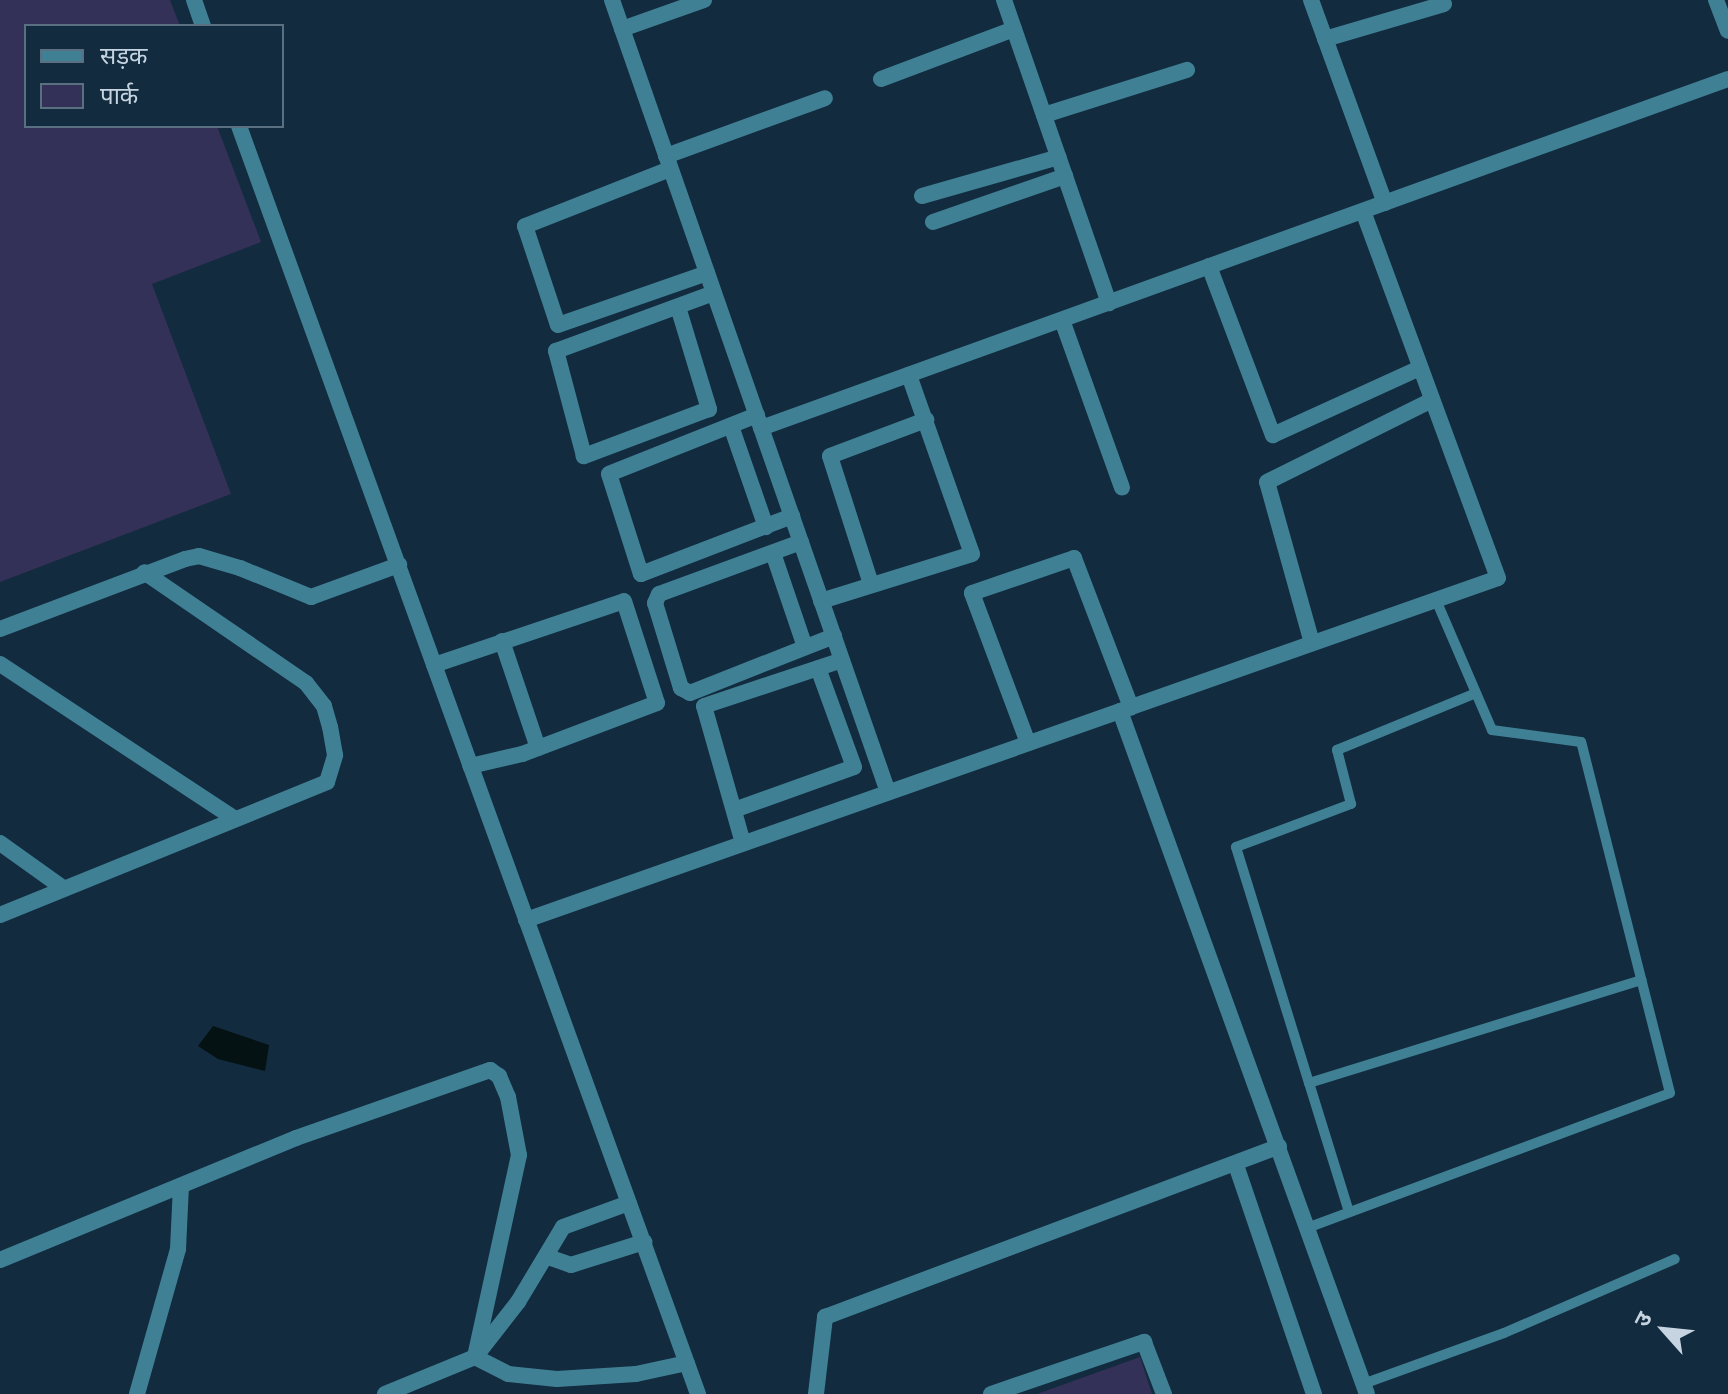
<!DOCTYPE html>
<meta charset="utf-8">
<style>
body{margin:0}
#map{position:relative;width:1728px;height:1394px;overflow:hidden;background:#122b3e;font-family:"Archivo Narrow","Noto Sans Devanagari",sans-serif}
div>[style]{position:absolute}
.green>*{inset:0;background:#343158}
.water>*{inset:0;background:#051213}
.service>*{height:10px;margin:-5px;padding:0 5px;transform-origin:5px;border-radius:5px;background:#408095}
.minor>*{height:16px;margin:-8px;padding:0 8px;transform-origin:8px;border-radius:8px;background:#408095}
span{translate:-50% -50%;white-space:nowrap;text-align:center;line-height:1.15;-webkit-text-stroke:6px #122b3e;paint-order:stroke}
.legend{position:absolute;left:24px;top:24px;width:260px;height:104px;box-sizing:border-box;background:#122b3e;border:2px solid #5a6f7f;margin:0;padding:10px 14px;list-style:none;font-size:24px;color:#c6d4e1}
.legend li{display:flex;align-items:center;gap:16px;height:40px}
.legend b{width:40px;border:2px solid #5a6f7f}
.north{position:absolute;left:1624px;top:1290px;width:80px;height:80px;-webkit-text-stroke:6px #122b3e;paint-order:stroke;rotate:297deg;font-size:22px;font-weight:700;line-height:32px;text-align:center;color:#c6d4e1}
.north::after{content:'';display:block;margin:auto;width:28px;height:36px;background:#c6d4e1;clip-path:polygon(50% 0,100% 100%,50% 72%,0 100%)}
</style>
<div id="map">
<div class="green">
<div style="clip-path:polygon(0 0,170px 0,180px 26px,26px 26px,26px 126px,217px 126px,261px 242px,152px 284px,231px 494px,0 582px)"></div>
<div style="clip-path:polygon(1140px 1357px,1152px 1394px,1037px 1394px)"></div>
</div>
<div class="water">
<div style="clip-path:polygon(213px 1026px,269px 1045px,265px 1071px,218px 1059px,198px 1046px)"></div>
</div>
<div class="service">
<div style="left:1309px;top:1083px;width:247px;rotate:-107.2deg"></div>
<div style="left:1236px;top:847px;width:123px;rotate:-20.5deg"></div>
<div style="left:1351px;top:804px;width:56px;rotate:-104.5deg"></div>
<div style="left:1337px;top:750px;width:150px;rotate:-22.3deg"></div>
<div style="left:1349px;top:1212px;width:135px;rotate:-107.2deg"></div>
<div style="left:1309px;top:1083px;width:348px;rotate:-17.2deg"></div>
<div style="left:1307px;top:1228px;width:387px;rotate:-20.4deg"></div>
<div style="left:1670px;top:1093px;width:362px;rotate:-104.2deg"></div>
<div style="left:1581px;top:742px;width:90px;rotate:-172.3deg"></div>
<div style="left:1492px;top:730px;width:142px;rotate:-113.3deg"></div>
<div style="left:1363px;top:1384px;width:150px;rotate:-19.9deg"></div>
<div style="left:1504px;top:1333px;width:186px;rotate:-23.4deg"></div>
</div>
<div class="minor">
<div style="left:194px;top:0;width:28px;rotate:71deg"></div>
<div style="left:612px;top:0;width:839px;rotate:70.79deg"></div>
<div style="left:1004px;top:0;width:321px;rotate:70.9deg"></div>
<div style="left:1311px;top:0;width:216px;rotate:70deg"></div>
<div style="left:1716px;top:0;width:33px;rotate:69deg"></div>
<div style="left:622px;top:29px;width:87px;rotate:-19.5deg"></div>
<div style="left:1325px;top:39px;width:124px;rotate:-16.4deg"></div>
<div style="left:881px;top:79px;width:142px;rotate:-20.6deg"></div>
<div style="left:1044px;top:115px;width:150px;rotate:-17.5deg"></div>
<div style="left:239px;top:126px;width:1349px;rotate:70.1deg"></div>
<div style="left:666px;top:156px;width:169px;rotate:-20deg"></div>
<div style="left:670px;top:169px;width:156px;rotate:158.5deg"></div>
<div style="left:525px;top:226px;width:104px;rotate:71.6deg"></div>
<div style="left:558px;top:325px;width:158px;rotate:-19.2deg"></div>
<div style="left:922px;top:196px;width:142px;rotate:-15.9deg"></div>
<div style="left:933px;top:222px;width:140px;rotate:-19.2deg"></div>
<div style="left:1209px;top:266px;width:181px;rotate:69.3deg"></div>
<div style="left:1273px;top:435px;width:162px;rotate:-24.5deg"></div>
<div style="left:678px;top:307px;width:107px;rotate:73.1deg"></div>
<div style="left:709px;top:409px;width:134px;rotate:159.4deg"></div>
<div style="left:584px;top:456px;width:109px;rotate:-104.9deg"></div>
<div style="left:556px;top:351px;width:168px;rotate:-20.2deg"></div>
<div style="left:1062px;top:320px;width:178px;rotate:70.3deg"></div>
<div style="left:757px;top:415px;width:159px;rotate:158.3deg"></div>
<div style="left:609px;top:474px;width:105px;rotate:72.3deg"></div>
<div style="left:641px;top:574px;width:162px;rotate:-21deg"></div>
<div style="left:731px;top:426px;width:107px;rotate:70.9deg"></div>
<div style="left:761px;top:428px;width:1028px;rotate:-19.85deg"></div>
<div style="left:801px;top:542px;width:151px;rotate:159.9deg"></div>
<div style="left:659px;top:594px;width:10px;rotate:114deg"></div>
<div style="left:655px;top:603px;width:89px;rotate:73deg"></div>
<div style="left:681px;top:688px;width:10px;rotate:29deg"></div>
<div style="left:690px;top:693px;width:155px;rotate:-21.6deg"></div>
<div style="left:773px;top:553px;width:99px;rotate:71.2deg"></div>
<div style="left:871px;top:584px;width:134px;rotate:-107.8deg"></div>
<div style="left:830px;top:456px;width:103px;rotate:-20.6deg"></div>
<div style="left:821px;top:601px;width:158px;rotate:-17.3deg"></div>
<div style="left:972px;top:554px;width:190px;rotate:-109.4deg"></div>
<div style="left:0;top:629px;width:198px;rotate:-20.7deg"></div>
<div style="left:185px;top:559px;width:14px;rotate:-12deg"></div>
<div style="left:199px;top:556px;width:43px;rotate:16.3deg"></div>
<div style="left:240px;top:568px;width:77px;rotate:22.2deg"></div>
<div style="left:311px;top:597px;width:94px;rotate:-20deg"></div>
<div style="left:502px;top:641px;width:113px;rotate:71.4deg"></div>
<div style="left:1312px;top:643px;width:167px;rotate:-105.6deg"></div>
<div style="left:1267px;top:482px;width:184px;rotate:-26.4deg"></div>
<div style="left:0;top:664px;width:278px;rotate:33.4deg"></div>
<div style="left:434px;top:665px;width:200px;rotate:-18.6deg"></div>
<div style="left:624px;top:601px;width:107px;rotate:72.1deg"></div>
<div style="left:657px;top:703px;width:144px;rotate:159.3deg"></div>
<div style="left:522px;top:754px;width:53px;rotate:167deg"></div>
<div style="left:1120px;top:711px;width:726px;rotate:70.12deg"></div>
<div style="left:1028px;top:743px;width:160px;rotate:-110.5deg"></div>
<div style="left:972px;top:593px;width:108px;rotate:-18.9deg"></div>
<div style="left:1074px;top:558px;width:160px;rotate:69.1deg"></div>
<div style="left:734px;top:810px;width:127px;rotate:-19.7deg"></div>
<div style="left:854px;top:767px;width:105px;rotate:-110deg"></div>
<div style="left:0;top:843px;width:77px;rotate:35.5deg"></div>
<div style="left:743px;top:843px;width:142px;rotate:-105.9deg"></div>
<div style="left:704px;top:706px;width:145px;rotate:-18.4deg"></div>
<div style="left:0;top:915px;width:353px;rotate:-22.1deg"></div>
<div style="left:327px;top:782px;width:28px;rotate:-73deg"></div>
<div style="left:335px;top:755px;width:28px;rotate:-100deg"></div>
<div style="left:330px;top:727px;width:22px;rotate:-106deg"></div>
<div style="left:324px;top:706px;width:29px;rotate:-128deg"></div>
<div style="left:306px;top:683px;width:196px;rotate:-145.6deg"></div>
<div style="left:526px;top:920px;width:1030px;rotate:-19.38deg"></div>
<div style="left:1498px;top:578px;width:391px;rotate:-110.2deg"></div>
<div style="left:1236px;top:1165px;width:242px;rotate:71.2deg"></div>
<div style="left:548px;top:1257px;width:24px;rotate:19deg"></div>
<div style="left:571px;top:1265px;width:77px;rotate:-17.5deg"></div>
<div style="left:0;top:1260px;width:320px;rotate:-22.4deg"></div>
<div style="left:296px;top:1138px;width:206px;rotate:-19.3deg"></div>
<div style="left:490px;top:1070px;width:11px;rotate:34deg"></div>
<div style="left:499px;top:1076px;width:23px;rotate:67deg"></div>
<div style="left:508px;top:1097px;width:59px;rotate:79.3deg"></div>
<div style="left:519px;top:1155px;width:207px;rotate:102.3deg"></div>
<div style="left:475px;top:1357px;width:37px;rotate:27deg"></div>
<div style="left:508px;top:1374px;width:49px;rotate:5.8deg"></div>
<div style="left:557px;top:1379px;width:79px;rotate:-3.6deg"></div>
<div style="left:636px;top:1374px;width:52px;rotate:-12.2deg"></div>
<div style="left:137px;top:1394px;width:151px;rotate:-74.2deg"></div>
<div style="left:178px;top:1249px;width:63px;rotate:-87.3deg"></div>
<div style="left:385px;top:1394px;width:97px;rotate:-22.3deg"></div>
<div style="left:475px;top:1357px;width:70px;rotate:-52deg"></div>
<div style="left:518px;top:1302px;width:87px;rotate:-59deg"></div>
<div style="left:563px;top:1227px;width:70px;rotate:-20deg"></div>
<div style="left:816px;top:1394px;width:78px;rotate:-83.3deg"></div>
<div style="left:825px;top:1317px;width:485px;rotate:-20.6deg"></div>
<div style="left:991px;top:1394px;width:162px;rotate:-18.8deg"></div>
<div style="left:1144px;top:1342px;width:56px;rotate:69deg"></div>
</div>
<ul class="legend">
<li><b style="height:10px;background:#408095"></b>सड़क</li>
<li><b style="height:22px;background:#343158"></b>पार्क</li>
</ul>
<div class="north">उ</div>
</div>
